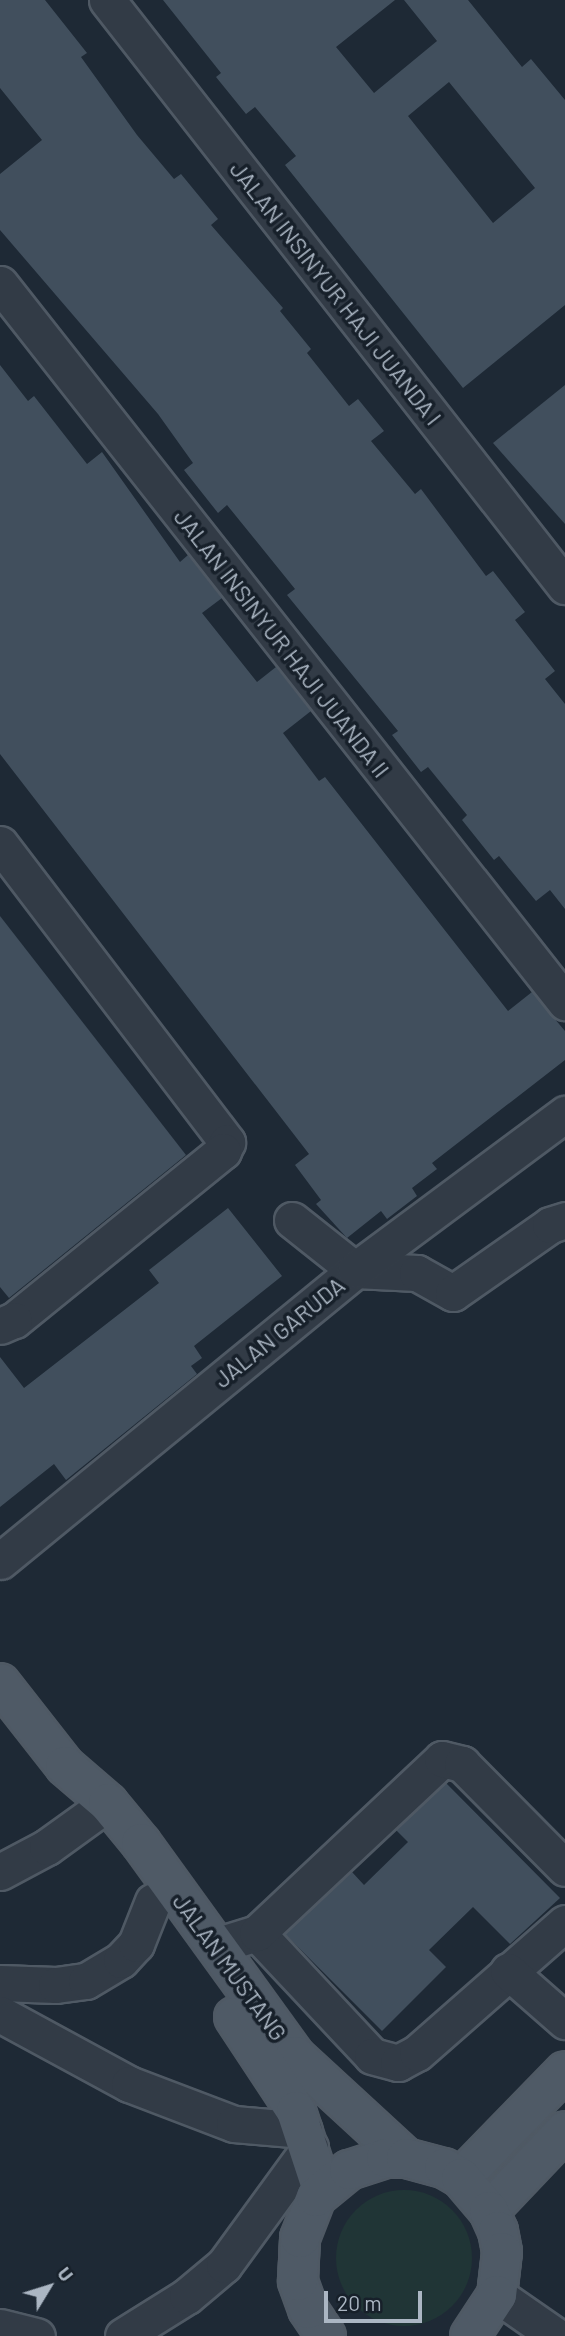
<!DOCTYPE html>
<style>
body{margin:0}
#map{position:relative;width:565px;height:2336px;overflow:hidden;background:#1e2935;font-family:Barlow,sans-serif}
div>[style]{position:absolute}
.green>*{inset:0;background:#203536}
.round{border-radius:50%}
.building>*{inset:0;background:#414f5d}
.roads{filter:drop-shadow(2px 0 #4f5964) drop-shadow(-2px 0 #4f5964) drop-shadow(0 2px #4f5964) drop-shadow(0 -2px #4f5964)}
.minor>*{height:35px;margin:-17.5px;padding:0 17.5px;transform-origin:17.5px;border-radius:17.5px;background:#323b46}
.major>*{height:38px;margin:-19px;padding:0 19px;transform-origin:19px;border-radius:19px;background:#4f5a66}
span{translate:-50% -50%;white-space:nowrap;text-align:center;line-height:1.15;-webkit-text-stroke:7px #17202a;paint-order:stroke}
.street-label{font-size:23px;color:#abb6c3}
.north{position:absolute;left:14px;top:2252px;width:70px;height:70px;-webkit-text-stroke:5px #17202a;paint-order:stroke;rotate:52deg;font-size:19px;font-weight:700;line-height:28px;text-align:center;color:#abb6c3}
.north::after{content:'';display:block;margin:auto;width:24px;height:32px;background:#abb6c3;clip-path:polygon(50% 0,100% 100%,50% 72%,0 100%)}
.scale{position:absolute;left:324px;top:2291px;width:98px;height:32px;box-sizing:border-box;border:4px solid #abb6c3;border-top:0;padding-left:9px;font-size:21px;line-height:24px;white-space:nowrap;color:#abb6c3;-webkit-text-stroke:5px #17202a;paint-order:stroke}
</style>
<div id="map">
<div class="green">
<div class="round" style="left:336px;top:2190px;width:136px;height:136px"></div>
</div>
<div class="building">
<div style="clip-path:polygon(0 0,45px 0,87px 53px,81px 57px,137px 135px,174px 179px,181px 174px,218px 219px,211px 225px,283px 308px,280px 311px,311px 349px,307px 353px,349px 406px,358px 399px,384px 431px,371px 441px,415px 494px,421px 489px,486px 576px,493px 571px,525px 612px,515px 620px,555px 671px,545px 679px,565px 704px,565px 909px,550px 890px,536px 901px,499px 856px,494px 860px,462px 820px,467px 815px,428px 767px,421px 772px,392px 735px,398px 731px,287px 595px,295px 589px,227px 505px,218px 513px,184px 470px,193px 463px,158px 414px,0 230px,0 174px,42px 140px,0 88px)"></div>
<div style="clip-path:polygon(evenodd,163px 0,395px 0,336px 47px,374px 93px,437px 41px,404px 0,468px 0,522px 67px,531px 59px,565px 100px,565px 305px,463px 388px,285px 165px,296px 156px,255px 107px,246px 114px,216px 77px,221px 73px,163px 0,449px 82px,535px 188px,493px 223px,408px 116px,449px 82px)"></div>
<div style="clip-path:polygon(0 365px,28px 401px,34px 396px,87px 464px,102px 452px,180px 562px,188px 555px,222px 598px,202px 613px,257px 682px,276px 667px,311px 711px,283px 733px,319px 781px,325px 777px,508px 1011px,532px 992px,565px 1031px,565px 1060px,432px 1163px,437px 1169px,412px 1188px,417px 1196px,387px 1219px,381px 1211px,347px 1238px,316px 1204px,321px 1200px,295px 1165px,309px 1154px,0 754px)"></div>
<div style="clip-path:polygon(565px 385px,565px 524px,493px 443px)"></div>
<div style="clip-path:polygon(0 916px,186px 1155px,9px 1298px,0 1287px)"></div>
<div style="clip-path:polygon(228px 1208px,282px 1276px,194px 1346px,202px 1358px,191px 1366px,197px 1374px,66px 1480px,54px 1464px,0 1507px,0 1357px,24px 1388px,159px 1283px,149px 1270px)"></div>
<div style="clip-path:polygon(446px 1783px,560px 1898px,510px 1944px,473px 1907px,429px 1950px,446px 1967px,382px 2031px,285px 1934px,352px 1872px,364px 1885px,408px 1842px,396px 1830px)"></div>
</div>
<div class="roads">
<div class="minor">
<div style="left:107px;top:0;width:744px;rotate:51.99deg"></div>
<div style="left:0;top:284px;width:914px;rotate:51.8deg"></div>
<div style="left:0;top:844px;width:375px;rotate:52.7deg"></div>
<div style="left:227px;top:1142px;width:10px;rotate:114deg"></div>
<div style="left:223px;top:1151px;width:269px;rotate:141deg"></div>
<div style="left:14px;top:1320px;width:15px;rotate:157deg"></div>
<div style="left:292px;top:1220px;width:80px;rotate:38.4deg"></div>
<div style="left:355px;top:1270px;width:62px;rotate:2.8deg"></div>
<div style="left:417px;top:1273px;width:41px;rotate:29.1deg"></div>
<div style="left:453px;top:1293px;width:118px;rotate:-35deg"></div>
<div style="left:550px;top:1225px;width:16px;rotate:-18deg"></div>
<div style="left:0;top:1561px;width:459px;rotate:-39.3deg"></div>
<div style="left:355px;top:1270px;width:262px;rotate:-36.6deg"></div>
<div style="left:0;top:1872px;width:53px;rotate:-28deg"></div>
<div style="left:47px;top:1847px;width:75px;rotate:-35.8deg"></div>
<div style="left:257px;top:1933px;width:168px;rotate:46.9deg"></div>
<div style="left:372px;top:2056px;width:27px;rotate:15deg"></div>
<div style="left:398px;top:2063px;width:21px;rotate:-28deg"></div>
<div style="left:417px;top:2053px;width:197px;rotate:-41.3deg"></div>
<div style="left:215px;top:1946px;width:44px;rotate:-17.2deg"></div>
<div style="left:257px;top:1933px;width:254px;rotate:-43.2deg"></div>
<div style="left:442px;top:1759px;width:21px;rotate:14deg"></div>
<div style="left:462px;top:1764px;width:146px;rotate:45.3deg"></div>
<div style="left:508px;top:1971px;width:76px;rotate:41.3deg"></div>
<div style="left:0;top:1983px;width:56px;rotate:2deg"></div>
<div style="left:56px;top:1985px;width:30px;rotate:-8deg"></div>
<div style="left:86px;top:1981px;width:41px;rotate:-31deg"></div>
<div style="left:121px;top:1960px;width:22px;rotate:-47deg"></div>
<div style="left:136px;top:1944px;width:46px;rotate:-68.4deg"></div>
<div style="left:0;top:2014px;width:147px;rotate:28.5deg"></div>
<div style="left:129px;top:2084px;width:112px;rotate:20.9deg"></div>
<div style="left:234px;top:2124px;width:70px;rotate:4.9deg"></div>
<div style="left:497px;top:2295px;width:72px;rotate:34.8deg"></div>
<div style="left:0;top:2327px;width:38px;rotate:14deg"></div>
<div style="left:123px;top:2336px;width:75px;rotate:-32deg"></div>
<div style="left:187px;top:2296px;width:48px;rotate:-40deg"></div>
<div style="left:224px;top:2265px;width:146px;rotate:-53.9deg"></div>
</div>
<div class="major">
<div style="left:0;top:1683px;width:105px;rotate:51.9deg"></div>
<div style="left:65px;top:1766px;width:57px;rotate:40.7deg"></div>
<div style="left:108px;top:1803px;width:52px;rotate:50.5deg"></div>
<div style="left:141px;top:1843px;width:263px;rotate:54.1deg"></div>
<div style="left:295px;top:2056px;width:151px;rotate:42.6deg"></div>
<div style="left:234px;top:2017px;width:113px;rotate:56.6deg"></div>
<div style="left:296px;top:2111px;width:83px;rotate:71.8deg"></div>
<div style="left:461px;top:2178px;width:149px;rotate:-45.8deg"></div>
<div style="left:489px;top:2211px;width:110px;rotate:-46.5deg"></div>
<div style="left:326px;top:2336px;width:32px;rotate:-124deg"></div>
<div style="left:308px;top:2309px;width:30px;rotate:-110deg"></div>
<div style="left:298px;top:2281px;width:43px;rotate:-87.3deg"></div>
<div style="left:300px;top:2238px;width:44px;rotate:-68.7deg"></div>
<div style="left:316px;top:2197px;width:43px;rotate:-39.3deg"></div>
<div style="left:349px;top:2170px;width:39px;rotate:-18deg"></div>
<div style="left:386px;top:2158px;width:20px"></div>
<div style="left:406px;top:2158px;width:39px;rotate:15deg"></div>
<div style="left:444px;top:2168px;width:20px;rotate:30deg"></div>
<div style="left:461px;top:2178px;width:43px;rotate:49.7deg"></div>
<div style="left:489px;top:2211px;width:22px;rotate:66deg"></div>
<div style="left:498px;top:2231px;width:21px;rotate:79deg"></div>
<div style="left:502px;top:2252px;width:43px;rotate:96.6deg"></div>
<div style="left:497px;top:2295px;width:49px;rotate:123.4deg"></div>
</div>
</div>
<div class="street-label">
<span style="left:336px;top:293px;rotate:52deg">JALAN INSINYUR HAJI JUANDA I</span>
<span style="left:282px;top:643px;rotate:52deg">JALAN INSINYUR HAJI JUANDA II</span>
<span style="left:279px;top:1332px;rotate:-39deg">JALAN GARUDA</span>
<span style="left:230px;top:1967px;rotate:54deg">JALAN MUSTANG</span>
</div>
<div class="north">U</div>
<div class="scale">20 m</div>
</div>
